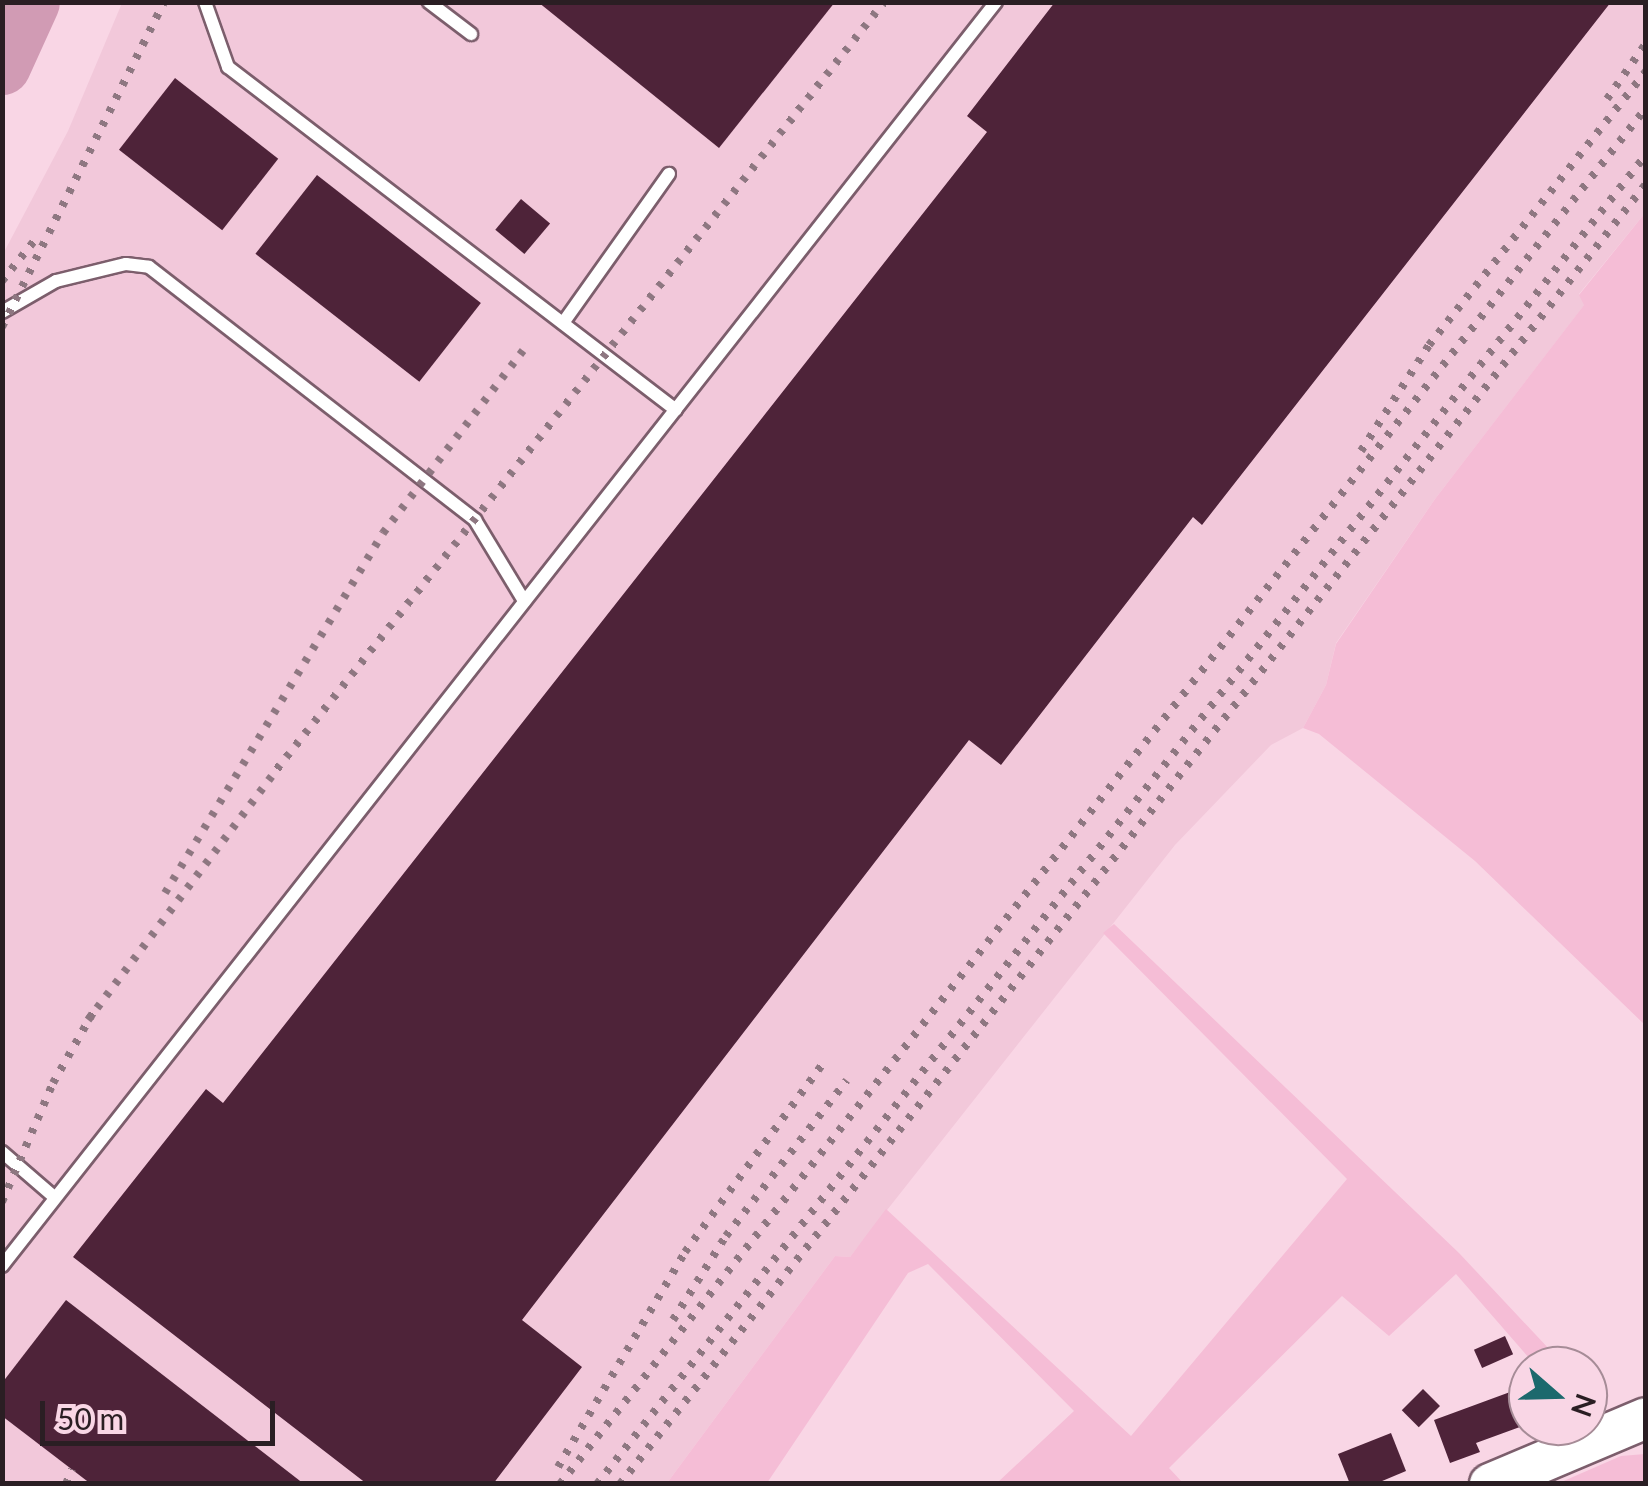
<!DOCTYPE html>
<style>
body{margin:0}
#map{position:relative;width:1648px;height:1486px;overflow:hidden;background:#f9d6e5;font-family:Lato,sans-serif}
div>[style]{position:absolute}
.built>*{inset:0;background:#f2c8da}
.green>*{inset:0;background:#f5bdd6}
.river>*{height:58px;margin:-29px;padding:0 29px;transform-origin:29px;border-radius:29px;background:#d19bb4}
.building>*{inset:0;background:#4e2339;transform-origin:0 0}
.roads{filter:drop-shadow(2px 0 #7c5e6c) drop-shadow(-2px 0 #7c5e6c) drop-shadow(0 2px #7c5e6c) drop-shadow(0 -2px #7c5e6c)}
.lane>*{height:12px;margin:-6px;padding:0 6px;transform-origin:6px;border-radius:6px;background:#fff}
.primary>*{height:40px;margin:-20px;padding:0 20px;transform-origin:20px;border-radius:20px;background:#fff}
.rail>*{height:8px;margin-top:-4px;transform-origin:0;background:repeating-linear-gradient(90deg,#8e7781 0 5px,transparent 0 15px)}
span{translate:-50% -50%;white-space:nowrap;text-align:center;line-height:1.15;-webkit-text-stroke:10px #f9d6e5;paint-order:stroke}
.frame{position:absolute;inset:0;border:5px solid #2a1e23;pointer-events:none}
.north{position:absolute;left:1508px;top:1346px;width:100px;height:100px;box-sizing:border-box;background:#f9d6e5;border:2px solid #a68c97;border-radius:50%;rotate:110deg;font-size:28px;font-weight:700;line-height:40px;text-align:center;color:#2a1e23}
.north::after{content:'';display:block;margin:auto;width:35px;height:45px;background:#1c696d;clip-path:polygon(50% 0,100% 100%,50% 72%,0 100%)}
.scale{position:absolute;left:40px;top:1401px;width:235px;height:45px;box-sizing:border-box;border:5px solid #2a1e23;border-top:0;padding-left:12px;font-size:30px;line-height:35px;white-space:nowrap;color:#2a1e23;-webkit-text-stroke:8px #f9d6e5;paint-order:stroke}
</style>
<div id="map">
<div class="built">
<div style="clip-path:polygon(122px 3px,1645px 3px,1645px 213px,1579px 294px,1585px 304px,1435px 499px,1336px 643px,1326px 685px,1303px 728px,1271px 745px,1175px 845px,850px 1257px,835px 1256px,667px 1483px,3px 1484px,3px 254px,68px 131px)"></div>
</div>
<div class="green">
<div style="clip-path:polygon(1645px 213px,1645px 1025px,1475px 861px,1319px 734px,1303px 728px,1326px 685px,1336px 644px,1435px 499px,1584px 305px,1579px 295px)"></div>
<div style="clip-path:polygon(1114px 924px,1459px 1253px,1565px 1366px,1536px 1366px,1456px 1274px,1389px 1336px,1342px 1296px,1169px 1468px,1183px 1483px,997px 1483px,1074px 1411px,928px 1264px,908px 1273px,767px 1483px,667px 1483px,835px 1256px,850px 1257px,886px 1209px,1131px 1436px,1347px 1179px,1103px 933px)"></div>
<div style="clip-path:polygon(1645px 1454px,1645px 1483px,1559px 1483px,1621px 1456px)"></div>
</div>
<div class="river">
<div style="left:2px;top:66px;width:70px;rotate:-65.6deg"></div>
</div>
<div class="building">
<div style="clip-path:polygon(538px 2px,835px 2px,719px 148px)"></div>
<div style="clip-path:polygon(1055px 2px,1611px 2px,1202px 525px,1193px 517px,1001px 765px,969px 740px,522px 1320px,582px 1367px,493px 1484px,367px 1484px,73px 1257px,206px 1089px,223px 1103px,987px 132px,967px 116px)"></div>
<div style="left:175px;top:78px;width:131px;height:91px;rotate:38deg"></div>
<div style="left:317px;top:175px;width:208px;height:100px;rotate:38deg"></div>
<div style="left:521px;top:199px;width:38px;height:40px;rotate:40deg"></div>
<div style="clip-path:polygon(66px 1300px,304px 1484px,91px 1484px,2px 1416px,2px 1383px)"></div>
<div style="left:1505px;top:1336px;width:20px;height:34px;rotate:66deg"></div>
<div style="clip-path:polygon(1521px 1388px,1528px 1424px,1476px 1443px,1480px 1452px,1450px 1463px,1434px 1420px)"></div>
<div style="left:1423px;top:1389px;width:24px;height:30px;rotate:45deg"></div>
<div style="clip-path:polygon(1391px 1433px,1406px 1471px,1375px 1484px,1350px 1484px,1338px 1454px)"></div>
</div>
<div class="roads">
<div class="lane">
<div style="left:205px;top:2px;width:69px;rotate:70.5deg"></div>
<div style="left:228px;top:67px;width:564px;rotate:37.44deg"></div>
<div style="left:429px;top:2px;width:53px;rotate:37.3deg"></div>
<div style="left:2px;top:312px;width:62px;rotate:-29.9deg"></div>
<div style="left:56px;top:281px;width:72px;rotate:-13.7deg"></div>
<div style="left:126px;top:264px;width:23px;rotate:7deg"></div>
<div style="left:149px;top:267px;width:413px;rotate:37.8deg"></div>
<div style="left:475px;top:520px;width:95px;rotate:58.8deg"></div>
<div style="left:563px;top:323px;width:183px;rotate:-54.6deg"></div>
<div style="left:2px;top:1152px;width:67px;rotate:40.8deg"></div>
<div style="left:2px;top:1266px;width:1608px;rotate:-51.82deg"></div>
</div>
<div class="primary">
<div style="left:1490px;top:1484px;width:169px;rotate:-22.9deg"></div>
</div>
</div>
<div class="rail">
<div style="left:1607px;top:99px;width:68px;rotate:-55.1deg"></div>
<div style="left:2px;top:281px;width:51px;rotate:-51.3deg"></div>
<div style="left:2px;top:327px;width:363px;rotate:-63.5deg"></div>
<div style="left:1361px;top:451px;width:126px;rotate:-57.3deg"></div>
<div style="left:1429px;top:345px;width:350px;rotate:-51.6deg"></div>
<div style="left:165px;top:893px;width:421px;rotate:-58.8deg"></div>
<div style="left:383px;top:533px;width:232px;rotate:-52.5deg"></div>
<div style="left:88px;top:1020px;width:314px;rotate:-53deg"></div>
<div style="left:277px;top:769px;width:978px;rotate:-51.64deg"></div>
<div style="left:2px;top:1202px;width:129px;rotate:-66.8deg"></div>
<div style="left:53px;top:1083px;width:85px;rotate:-60.4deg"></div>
<div style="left:673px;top:1320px;width:99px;rotate:-57.8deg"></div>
<div style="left:726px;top:1236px;width:197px;rotate:-52.2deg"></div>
<div style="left:558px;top:1467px;width:250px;rotate:-59.4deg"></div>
<div style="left:685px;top:1252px;width:239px;rotate:-53.8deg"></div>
<div style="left:66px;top:1484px;width:16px;rotate:-68deg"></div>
<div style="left:560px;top:1484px;width:1753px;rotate:-51.72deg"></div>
<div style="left:597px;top:1484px;width:1693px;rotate:-51.72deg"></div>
<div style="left:620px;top:1484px;width:1656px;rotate:-51.72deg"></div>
</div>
<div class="frame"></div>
<div class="north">N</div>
<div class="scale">50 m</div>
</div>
